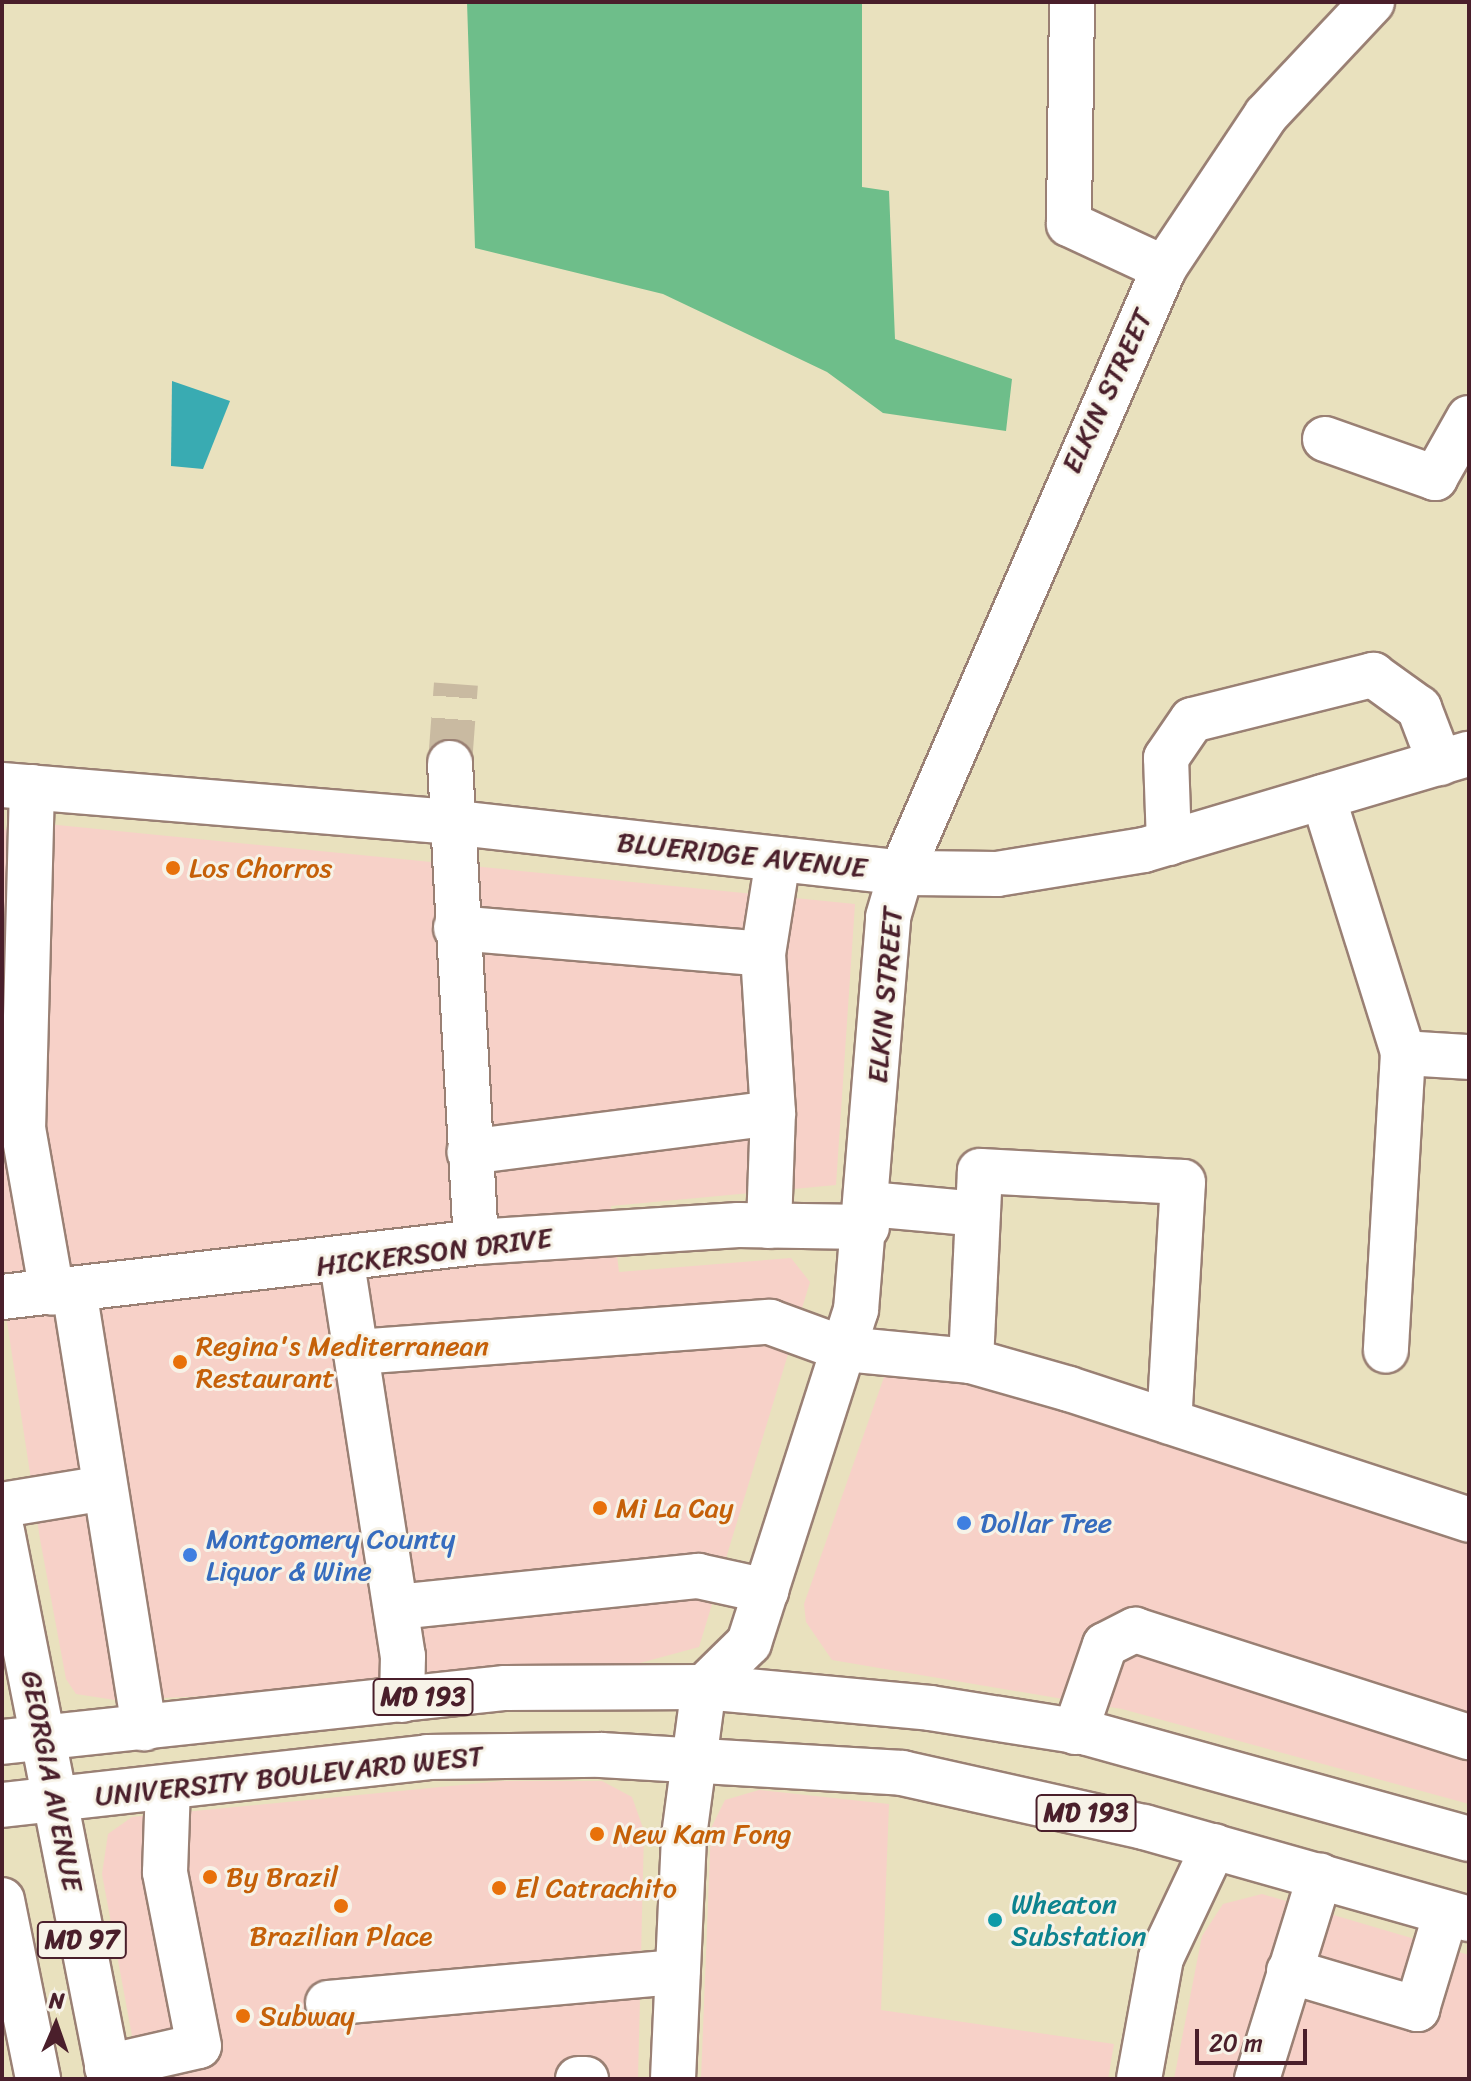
<!DOCTYPE html>
<style>
body{margin:0}
#map{position:relative;width:1471px;height:2081px;overflow:hidden;background:#e9e1be;font-family:Sriracha,sans-serif}
div>[style]{position:absolute}
.built>*{inset:0;background:#f7d1c8}
.forest>*{inset:0;background:#6ebe8a}
.water>*{inset:0;background:#39abb2}
.minor-tunnel>*{height:44px;margin-top:-22px;transform-origin:0;background:repeating-linear-gradient(90deg,#c9baa1 0 44px,transparent 0 66px)}
.roads{filter:drop-shadow(2px 0 #9a8074) drop-shadow(-2px 0 #9a8074) drop-shadow(0 2px #9a8074) drop-shadow(0 -2px #9a8074)}
.minor>*{height:44px;margin:-22px;padding:0 22px;transform-origin:22px;border-radius:22px;background:#fff}
.major>*{height:44px;margin:-22px;padding:0 22px;transform-origin:22px;border-radius:22px;background:#fff}
.dots>*{width:22px;height:22px;translate:-50% -50%;box-sizing:border-box;border:4px solid #f7f3e8;border-radius:50%}
span{translate:-50% -50%;white-space:nowrap;text-align:center;line-height:1.15;-webkit-text-stroke:6px #f7f3e8;paint-order:stroke}
.shield-label span{padding:2px 6px;background:#f7f3e8;border:2px solid;border-radius:6px;-webkit-text-stroke-width:0}
.shield-label{font-size:26px;color:#4a1f2b;font-weight:700}
.street-label{font-size:28px;color:#4a1f2b}
.food-label{font-size:28px;color:#c56008}
.left{translate:0 -50%;text-align:left}
.shop-label{font-size:28px;color:#366cbe}
.culture-label{font-size:28px;color:#0d838f}
.frame{position:absolute;inset:0;border:4px solid #4a1f2b;pointer-events:none}
.north{position:absolute;left:16px;top:1985px;width:80px;height:80px;-webkit-text-stroke:6px #f7f3e8;paint-order:stroke;rotate:2deg;font-size:22px;font-weight:700;line-height:32px;text-align:center;color:#4a1f2b}
.north::after{content:'';display:block;margin:auto;width:28px;height:36px;background:#4a1f2b;clip-path:polygon(50% 0,100% 100%,50% 72%,0 100%)}
.scale{position:absolute;left:1195px;top:2029px;width:112px;height:36px;box-sizing:border-box;border:4px solid #4a1f2b;border-top:0;padding-left:10px;font-size:24px;line-height:28px;white-space:nowrap;color:#4a1f2b;-webkit-text-stroke:6px #f7f3e8;paint-order:stroke}
</style>
<div id="map">
<div class="built">
<div style="clip-path:polygon(17px 821px,855px 904px,836px 1185px,611px 1206px,619px 1272px,791px 1258px,810px 1282px,699px 1647px,640px 1663px,466px 1671px,255px 1694px,115px 1700px,76px 1694px,66px 1679px,40px 1539px,2px 1289px,2px 832px)"></div>
<div style="clip-path:polygon(889px 1363px,977px 1374px,1469px 1526px,1469px 1804px,1122px 1709px,832px 1660px,806px 1622px,804px 1604px)"></div>
<div style="clip-path:polygon(502px 1781px,602px 1781px,632px 1797px,644px 1831px,638px 2079px,140px 2079px,102px 1874px,108px 1834px,132px 1817px)"></div>
<div style="clip-path:polygon(759px 1790px,889px 1804px,881px 2010px,1114px 2044px,1108px 2079px,701px 2079px,711px 1828px,725px 1800px)"></div>
<div style="clip-path:polygon(1262px 1894px,1469px 1955px,1469px 2079px,1174px 2079px,1202px 1936px,1223px 1904px)"></div>
</div>
<div class="forest">
<div style="clip-path:polygon(467px 2px,862px 2px,862px 187px,889px 191px,895px 339px,1012px 379px,1006px 431px,883px 413px,827px 372px,663px 294px,475px 248px)"></div>
</div>
<div class="water">
<div style="clip-path:polygon(172px 381px,230px 401px,203px 469px,171px 466px)"></div>
</div>
<div class="minor-tunnel">
<div style="left:450px;top:763px;width:79px;rotate:-85.7deg"></div>
</div>
<div class="roads">
<div class="minor">
<div style="left:1072px;top:2px;width:222px;rotate:90.8deg"></div>
<div style="left:1069px;top:224px;width:105px;rotate:24.9deg"></div>
<div style="left:1325px;top:439px;width:117px;rotate:19.5deg"></div>
<div style="left:1435px;top:478px;width:69px;rotate:-60.5deg"></div>
<div style="left:450px;top:763px;width:480px;rotate:86.9deg"></div>
<div style="left:2px;top:785px;width:449px;rotate:4.7deg"></div>
<div style="left:449px;top:822px;width:455px;rotate:6.4deg"></div>
<div style="left:901px;top:873px;width:96px;rotate:0.6deg"></div>
<div style="left:997px;top:874px;width:149px;rotate:-9.3deg"></div>
<div style="left:1144px;top:850px;width:339px;rotate:-16.5deg"></div>
<div style="left:32px;top:787px;width:341px;rotate:91.5deg"></div>
<div style="left:23px;top:1128px;width:167px;rotate:80deg"></div>
<div style="left:1323px;top:797px;width:268px;rotate:72.6deg"></div>
<div style="left:1403px;top:1053px;width:298px;rotate:93.3deg"></div>
<div style="left:1169px;top:843px;width:85px;rotate:-92deg"></div>
<div style="left:1166px;top:758px;width:46px;rotate:-55.6deg"></div>
<div style="left:1192px;top:720px;width:187px;rotate:-14deg"></div>
<div style="left:1373px;top:675px;width:57px;rotate:35.7deg"></div>
<div style="left:1419px;top:708px;width:59px;rotate:69.1deg"></div>
<div style="left:456px;top:928px;width:308px;rotate:4.8deg"></div>
<div style="left:763px;top:954px;width:159px;rotate:86.4deg"></div>
<div style="left:773px;top:1113px;width:306px;rotate:172.7deg"></div>
<div style="left:763px;top:954px;width:96px;rotate:-81deg"></div>
<div style="left:1403px;top:1053px;width:66px;rotate:3.5deg"></div>
<div style="left:869px;top:1204px;width:109px;rotate:5.2deg"></div>
<div style="left:769px;top:1226px;width:113px;rotate:-88deg"></div>
<div style="left:342px;top:1263px;width:398px;rotate:81.2deg"></div>
<div style="left:403px;top:1656px;width:44px;rotate:91.3deg"></div>
<div style="left:74px;top:1290px;width:444px;rotate:80.9deg"></div>
<div style="left:2px;top:1297px;width:477px;rotate:-6.6deg"></div>
<div style="left:476px;top:1242px;width:263px;rotate:-3.7deg"></div>
<div style="left:738px;top:1225px;width:129px;rotate:0.9deg"></div>
<div style="left:357px;top:1352px;width:414px;rotate:-4.2deg"></div>
<div style="left:770px;top:1322px;width:79px;rotate:20deg"></div>
<div style="left:844px;top:1349px;width:128px;rotate:5.4deg"></div>
<div style="left:971px;top:1361px;width:102px;rotate:15.9deg"></div>
<div style="left:1069px;top:1389px;width:421px;rotate:18.1deg"></div>
<div style="left:971px;top:1361px;width:190px;rotate:-87.3deg"></div>
<div style="left:980px;top:1171px;width:203px;rotate:3.1deg"></div>
<div style="left:1183px;top:1182px;width:240px;rotate:93.3deg"></div>
<div style="left:2px;top:1505px;width:104px;rotate:-9.4deg"></div>
<div style="left:397px;top:1607px;width:303px;rotate:-5.9deg"></div>
<div style="left:698px;top:1576px;width:70px;rotate:12.4deg"></div>
<div style="left:1075px;top:1732px;width:92px;rotate:-71deg"></div>
<div style="left:1105px;top:1645px;width:34px;rotate:-27deg"></div>
<div style="left:1135px;top:1630px;width:351px;rotate:17.8deg"></div>
<div style="left:1289px;top:1971px;width:134px;rotate:16.5deg"></div>
<div style="left:1417px;top:2009px;width:100px;rotate:-73.2deg"></div>
<div style="left:328px;top:2003px;width:351px;rotate:-5.1deg"></div>
<div style="left:107px;top:2067px;width:94px;rotate:-12.9deg"></div>
<div style="left:199px;top:2046px;width:177px;rotate:-101.1deg"></div>
<div style="left:165px;top:1872px;width:85px;rotate:-88deg"></div>
<div style="left:578px;top:2079px;width:8px"></div>
<div style="left:673px;top:2079px;width:243px;rotate:-87.4deg"></div>
<div style="left:684px;top:1836px;width:150px;rotate:-82.4deg"></div>
<div style="left:704px;top:1687px;width:63px;rotate:-44.4deg"></div>
<div style="left:749px;top:1643px;width:350px;rotate:-72.2deg"></div>
<div style="left:856px;top:1310px;width:394px;rotate:-85.3deg"></div>
<div style="left:888px;top:917px;width:46px;rotate:-73.5deg"></div>
<div style="left:901px;top:873px;width:660px;rotate:-66.5deg"></div>
<div style="left:1164px;top:268px;width:184px;rotate:-56.3deg"></div>
<div style="left:1266px;top:115px;width:155px;rotate:-46.8deg"></div>
<div style="left:1139px;top:2079px;width:123px;rotate:-79.7deg"></div>
<div style="left:1161px;top:1958px;width:124px;rotate:-64.7deg"></div>
<div style="left:1257px;top:2079px;width:213px;rotate:-72.8deg"></div>
</div>
<div class="major">
<div style="left:2px;top:1531px;width:559px;rotate:78.85deg"></div>
<div style="left:2px;top:1742px;width:506px;rotate:-6.13deg"></div>
<div style="left:505px;top:1688px;width:199px;rotate:-0.3deg"></div>
<div style="left:704px;top:1687px;width:227px;rotate:5.3deg"></div>
<div style="left:930px;top:1708px;width:159px;rotate:9deg"></div>
<div style="left:1087px;top:1733px;width:396px;rotate:15.5deg"></div>
<div style="left:2px;top:1805px;width:428px;rotate:-6.4deg"></div>
<div style="left:427px;top:1757px;width:174px;rotate:-0.7deg"></div>
<div style="left:601px;top:1755px;width:302px;rotate:3.4deg"></div>
<div style="left:902px;top:1773px;width:248px;rotate:12.6deg"></div>
<div style="left:1144px;top:1827px;width:338px;rotate:15.8deg"></div>
<div style="left:2px;top:1900px;width:183px;rotate:78.6deg"></div>
</div>
</div>
<div class="dots">
<div style="left:173px;top:868px;background:#e8710a"></div>
<div style="left:180px;top:1362px;background:#e8710a"></div>
<div style="left:600px;top:1508px;background:#e8710a"></div>
<div style="left:964px;top:1523px;background:#3f7fe0"></div>
<div style="left:190px;top:1555px;background:#3f7fe0"></div>
<div style="left:597px;top:1834px;background:#e8710a"></div>
<div style="left:210px;top:1877px;background:#e8710a"></div>
<div style="left:499px;top:1888px;background:#e8710a"></div>
<div style="left:341px;top:1906px;background:#e8710a"></div>
<div style="left:995px;top:1920px;background:#0f9aa8"></div>
<div style="left:243px;top:2016px;background:#e8710a"></div>
</div>
<div class="shield-label">
<span style="left:423px;top:1697px">MD 193</span>
<span style="left:1086px;top:1813px">MD 193</span>
<span style="left:82px;top:1940px">MD 97</span>
</div>
<div class="street-label">
<span style="left:1107px;top:391px;rotate:-65deg">ELKIN STREET</span>
<span style="left:742px;top:855px;rotate:6deg">BLUERIDGE AVENUE</span>
<span style="left:885px;top:995px;rotate:-85deg">ELKIN STREET</span>
<span style="left:434px;top:1252px;rotate:-7deg">HICKERSON DRIVE</span>
<span style="left:289px;top:1776px;rotate:-6deg">UNIVERSITY BOULEVARD WEST</span>
<span style="left:52px;top:1781px;rotate:79deg">GEORGIA AVENUE</span>
</div>
<div class="food-label">
<span class="left" style="left:189px;top:868px">Los Chorros</span>
<span class="left" style="left:196px;top:1362px">Regina's Mediterranean<br>Restaurant</span>
<span class="left" style="left:616px;top:1508px">Mi La Cay</span>
<span class="left" style="left:613px;top:1834px">New Kam Fong</span>
<span class="left" style="left:226px;top:1877px">By Brazil</span>
<span class="left" style="left:515px;top:1888px">El Catrachito</span>
<span style="left:341px;top:1936px">Brazilian Place</span>
<span class="left" style="left:259px;top:2016px">Subway</span>
</div>
<div class="shop-label">
<span class="left" style="left:980px;top:1523px">Dollar Tree</span>
<span class="left" style="left:206px;top:1555px">Montgomery County<br>Liquor &amp; Wine</span>
</div>
<div class="culture-label">
<span class="left" style="left:1011px;top:1920px">Wheaton<br>Substation</span>
</div>
<div class="frame"></div>
<div class="north">N</div>
<div class="scale">20 m</div>
</div>
